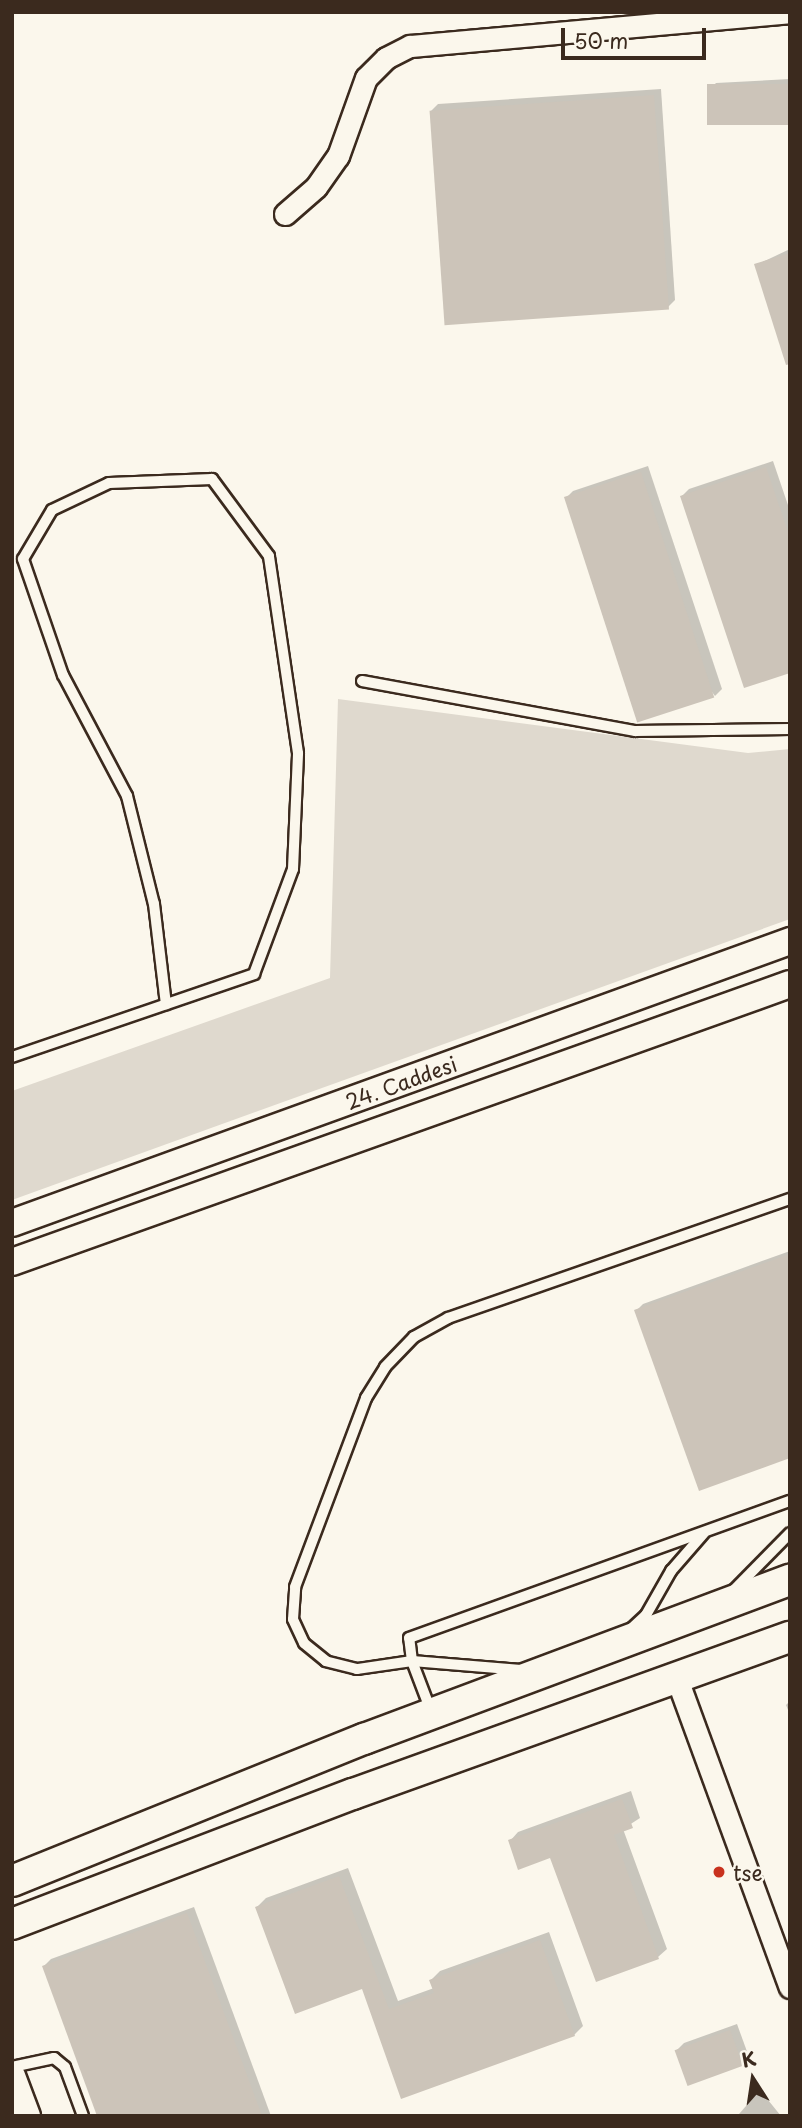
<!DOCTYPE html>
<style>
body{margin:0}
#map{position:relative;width:802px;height:2128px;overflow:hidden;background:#fbf7ec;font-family:"Playpen Sans",sans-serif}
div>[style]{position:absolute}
.green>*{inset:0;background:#dfd9ce}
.shadow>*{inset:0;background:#0003}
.building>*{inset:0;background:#ccc4b9;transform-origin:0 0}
.roads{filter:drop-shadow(2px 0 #3b2a1e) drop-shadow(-2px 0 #3b2a1e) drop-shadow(0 2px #3b2a1e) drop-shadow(0 -2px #3b2a1e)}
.service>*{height:10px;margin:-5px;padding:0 5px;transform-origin:5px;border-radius:5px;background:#fbf7ec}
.minor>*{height:21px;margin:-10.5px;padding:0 10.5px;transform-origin:10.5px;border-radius:10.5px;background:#fbf7ec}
.tertiary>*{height:26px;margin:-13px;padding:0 13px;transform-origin:13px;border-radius:13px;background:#fbf7ec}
.secondary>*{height:30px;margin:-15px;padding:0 15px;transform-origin:15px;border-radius:15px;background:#fbf7ec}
.dots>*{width:19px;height:19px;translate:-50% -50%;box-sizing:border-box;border:4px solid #fbf7ec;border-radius:50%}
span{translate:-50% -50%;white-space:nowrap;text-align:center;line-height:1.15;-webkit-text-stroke:5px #fbf7ec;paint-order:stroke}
.street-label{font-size:21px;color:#3b2a1e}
.poi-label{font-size:21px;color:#3b2a1e}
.left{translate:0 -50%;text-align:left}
.frame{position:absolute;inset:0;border:14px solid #3b2a1e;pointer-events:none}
.north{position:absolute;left:718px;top:2044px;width:70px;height:70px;-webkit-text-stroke:5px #fbf7ec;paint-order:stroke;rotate:348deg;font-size:19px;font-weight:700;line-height:28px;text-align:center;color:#3b2a1e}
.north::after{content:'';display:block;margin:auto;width:24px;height:32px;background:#3b2a1e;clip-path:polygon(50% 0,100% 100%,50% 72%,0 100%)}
.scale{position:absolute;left:561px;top:28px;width:145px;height:32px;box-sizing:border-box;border:4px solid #3b2a1e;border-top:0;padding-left:9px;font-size:21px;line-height:24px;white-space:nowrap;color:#3b2a1e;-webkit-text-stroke:5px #fbf7ec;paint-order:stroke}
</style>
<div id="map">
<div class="green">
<div style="clip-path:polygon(338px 699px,748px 753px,790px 749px,790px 919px,12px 1200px,12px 1091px,330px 978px)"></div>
</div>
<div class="shadow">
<div style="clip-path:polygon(790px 79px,790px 123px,709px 90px,716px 83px)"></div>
<div style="clip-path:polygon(661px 89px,675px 300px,668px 307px,431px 111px,438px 104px)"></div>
<div style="clip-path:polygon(790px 249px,790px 369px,756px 265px)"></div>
<div style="clip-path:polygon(773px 461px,790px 511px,790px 671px,682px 496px,689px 489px)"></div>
<div style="clip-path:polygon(648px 466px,722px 689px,715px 696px,566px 498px,573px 491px)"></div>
<div style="clip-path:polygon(790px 1251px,790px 1456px,636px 1311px,643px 1304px)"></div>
<div style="clip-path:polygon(790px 1701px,790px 1715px,786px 1705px)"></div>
<div style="clip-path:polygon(631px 1791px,640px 1818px,623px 1829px,667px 1949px,658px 1957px,551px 1856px,510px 1841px,518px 1832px)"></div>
<div style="clip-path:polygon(348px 1868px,398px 2001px,434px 1988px,431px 1980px,440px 1971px,549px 1932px,583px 2026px,574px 2035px,402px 2097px,363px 1987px,257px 1907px,266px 1898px)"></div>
<div style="clip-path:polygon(194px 1907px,271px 2116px,99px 2116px,44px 1966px,51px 1959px)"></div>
<div style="clip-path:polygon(737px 2024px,749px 2057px,742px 2064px,677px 2050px,684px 2043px)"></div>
<div style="clip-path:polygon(760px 2090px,781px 2116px,733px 2116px,739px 2114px)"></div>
</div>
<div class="building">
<div style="left:790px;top:84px;width:41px;height:83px;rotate:90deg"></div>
<div style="left:654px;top:95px;width:215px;height:225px;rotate:86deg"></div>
<div style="clip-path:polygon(790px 253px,790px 364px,786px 365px,754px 264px)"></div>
<div style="clip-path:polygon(766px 467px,790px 538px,790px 673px,744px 688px,680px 496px)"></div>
<div style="left:641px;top:472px;width:237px;height:81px;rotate:72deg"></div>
<div style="clip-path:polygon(790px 1254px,790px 1458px,699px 1491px,634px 1310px)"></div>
<div style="clip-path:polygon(622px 1799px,633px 1828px,614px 1835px,659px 1959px,596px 1982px,550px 1858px,518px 1870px,508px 1840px)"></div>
<div style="clip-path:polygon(339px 1876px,389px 2009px,434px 1993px,429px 1980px,540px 1940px,575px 2036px,401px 2099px,362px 1989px,295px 2014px,255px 1907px)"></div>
<div style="clip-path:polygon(187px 1913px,262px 2116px,97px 2116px,42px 1966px)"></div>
<div style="left:730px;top:2030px;width:38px;height:59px;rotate:70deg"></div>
</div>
<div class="roads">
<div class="service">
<div style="left:362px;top:681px;width:278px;rotate:10.4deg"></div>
<div style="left:635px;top:731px;width:155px;rotate:-0.7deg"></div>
<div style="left:12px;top:1057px;width:256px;rotate:-18.9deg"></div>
<div style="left:254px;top:974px;width:112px;rotate:-69.6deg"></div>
<div style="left:293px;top:869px;width:116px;rotate:-87.5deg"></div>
<div style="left:298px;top:753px;width:199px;rotate:-98.4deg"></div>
<div style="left:269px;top:556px;width:96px;rotate:-126.5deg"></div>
<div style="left:212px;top:479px;width:103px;rotate:177.8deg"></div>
<div style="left:109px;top:483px;width:63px;rotate:154.7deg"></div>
<div style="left:52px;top:510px;width:57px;rotate:120.6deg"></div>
<div style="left:23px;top:559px;width:123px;rotate:71deg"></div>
<div style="left:63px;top:675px;width:137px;rotate:62.1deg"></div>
<div style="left:127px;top:796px;width:111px;rotate:76deg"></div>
<div style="left:154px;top:904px;width:101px;rotate:83.2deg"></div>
<div style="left:733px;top:1591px;width:81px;rotate:-45.5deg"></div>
<div style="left:631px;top:1629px;width:21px;rotate:-43deg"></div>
<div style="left:646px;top:1615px;width:51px;rotate:-60.4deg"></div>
<div style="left:671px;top:1571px;width:50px;rotate:-49deg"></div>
<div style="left:521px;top:1670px;width:109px;rotate:-175.3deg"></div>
<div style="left:412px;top:1661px;width:23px;rotate:-97deg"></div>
<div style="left:409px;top:1638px;width:405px;rotate:-19.8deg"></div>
<div style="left:431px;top:1711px;width:53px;rotate:-110.8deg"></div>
<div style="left:412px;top:1661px;width:56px;rotate:171.7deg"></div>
<div style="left:357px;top:1669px;width:32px;rotate:-166deg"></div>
<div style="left:326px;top:1661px;width:28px;rotate:-141deg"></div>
<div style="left:304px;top:1643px;width:26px;rotate:-115deg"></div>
<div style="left:293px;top:1619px;width:32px;rotate:-86deg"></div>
<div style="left:295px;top:1587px;width:202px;rotate:-69.4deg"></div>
<div style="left:366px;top:1398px;width:36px;rotate:-58deg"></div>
<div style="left:385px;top:1367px;width:42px;rotate:-46deg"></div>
<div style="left:414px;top:1337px;width:39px;rotate:-29deg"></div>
<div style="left:448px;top:1318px;width:362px;rotate:-19.2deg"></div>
<div style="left:12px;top:2067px;width:43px;rotate:-12.1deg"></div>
<div style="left:54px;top:2058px;width:14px;rotate:39deg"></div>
<div style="left:65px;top:2067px;width:52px;rotate:69.8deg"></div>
</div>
<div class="minor">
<div style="left:285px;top:214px;width:41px;rotate:-41.1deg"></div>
<div style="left:316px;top:187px;width:38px;rotate:-55deg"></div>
<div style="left:338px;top:156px;width:83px;rotate:-70.3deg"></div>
<div style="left:366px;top:78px;width:28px;rotate:-45deg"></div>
<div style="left:386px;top:58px;width:27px;rotate:-27deg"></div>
<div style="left:410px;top:46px;width:381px;rotate:-5.1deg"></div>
<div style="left:677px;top:1679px;width:328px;rotate:69.9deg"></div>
</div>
<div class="tertiary">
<div style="left:12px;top:1223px;width:828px;rotate:-19.92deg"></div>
<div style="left:12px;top:1262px;width:826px;rotate:-19.66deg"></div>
<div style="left:12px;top:2076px;width:43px;rotate:69.4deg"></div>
</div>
<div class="secondary">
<div style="left:12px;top:1881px;width:380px;rotate:-22deg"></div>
<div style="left:364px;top:1739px;width:455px;rotate:-20.5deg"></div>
<div style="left:12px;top:1924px;width:365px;rotate:-20.9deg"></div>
<div style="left:353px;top:1794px;width:464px;rotate:-19.8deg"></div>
</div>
</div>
<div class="dots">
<div style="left:719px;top:1872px;background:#c8321e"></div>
</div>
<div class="street-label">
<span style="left:401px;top:1082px;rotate:-20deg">24. Caddesi</span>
</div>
<div class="poi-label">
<span class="left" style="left:733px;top:1872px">tse</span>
</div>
<div class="frame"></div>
<div class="north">K</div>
<div class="scale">50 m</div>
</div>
